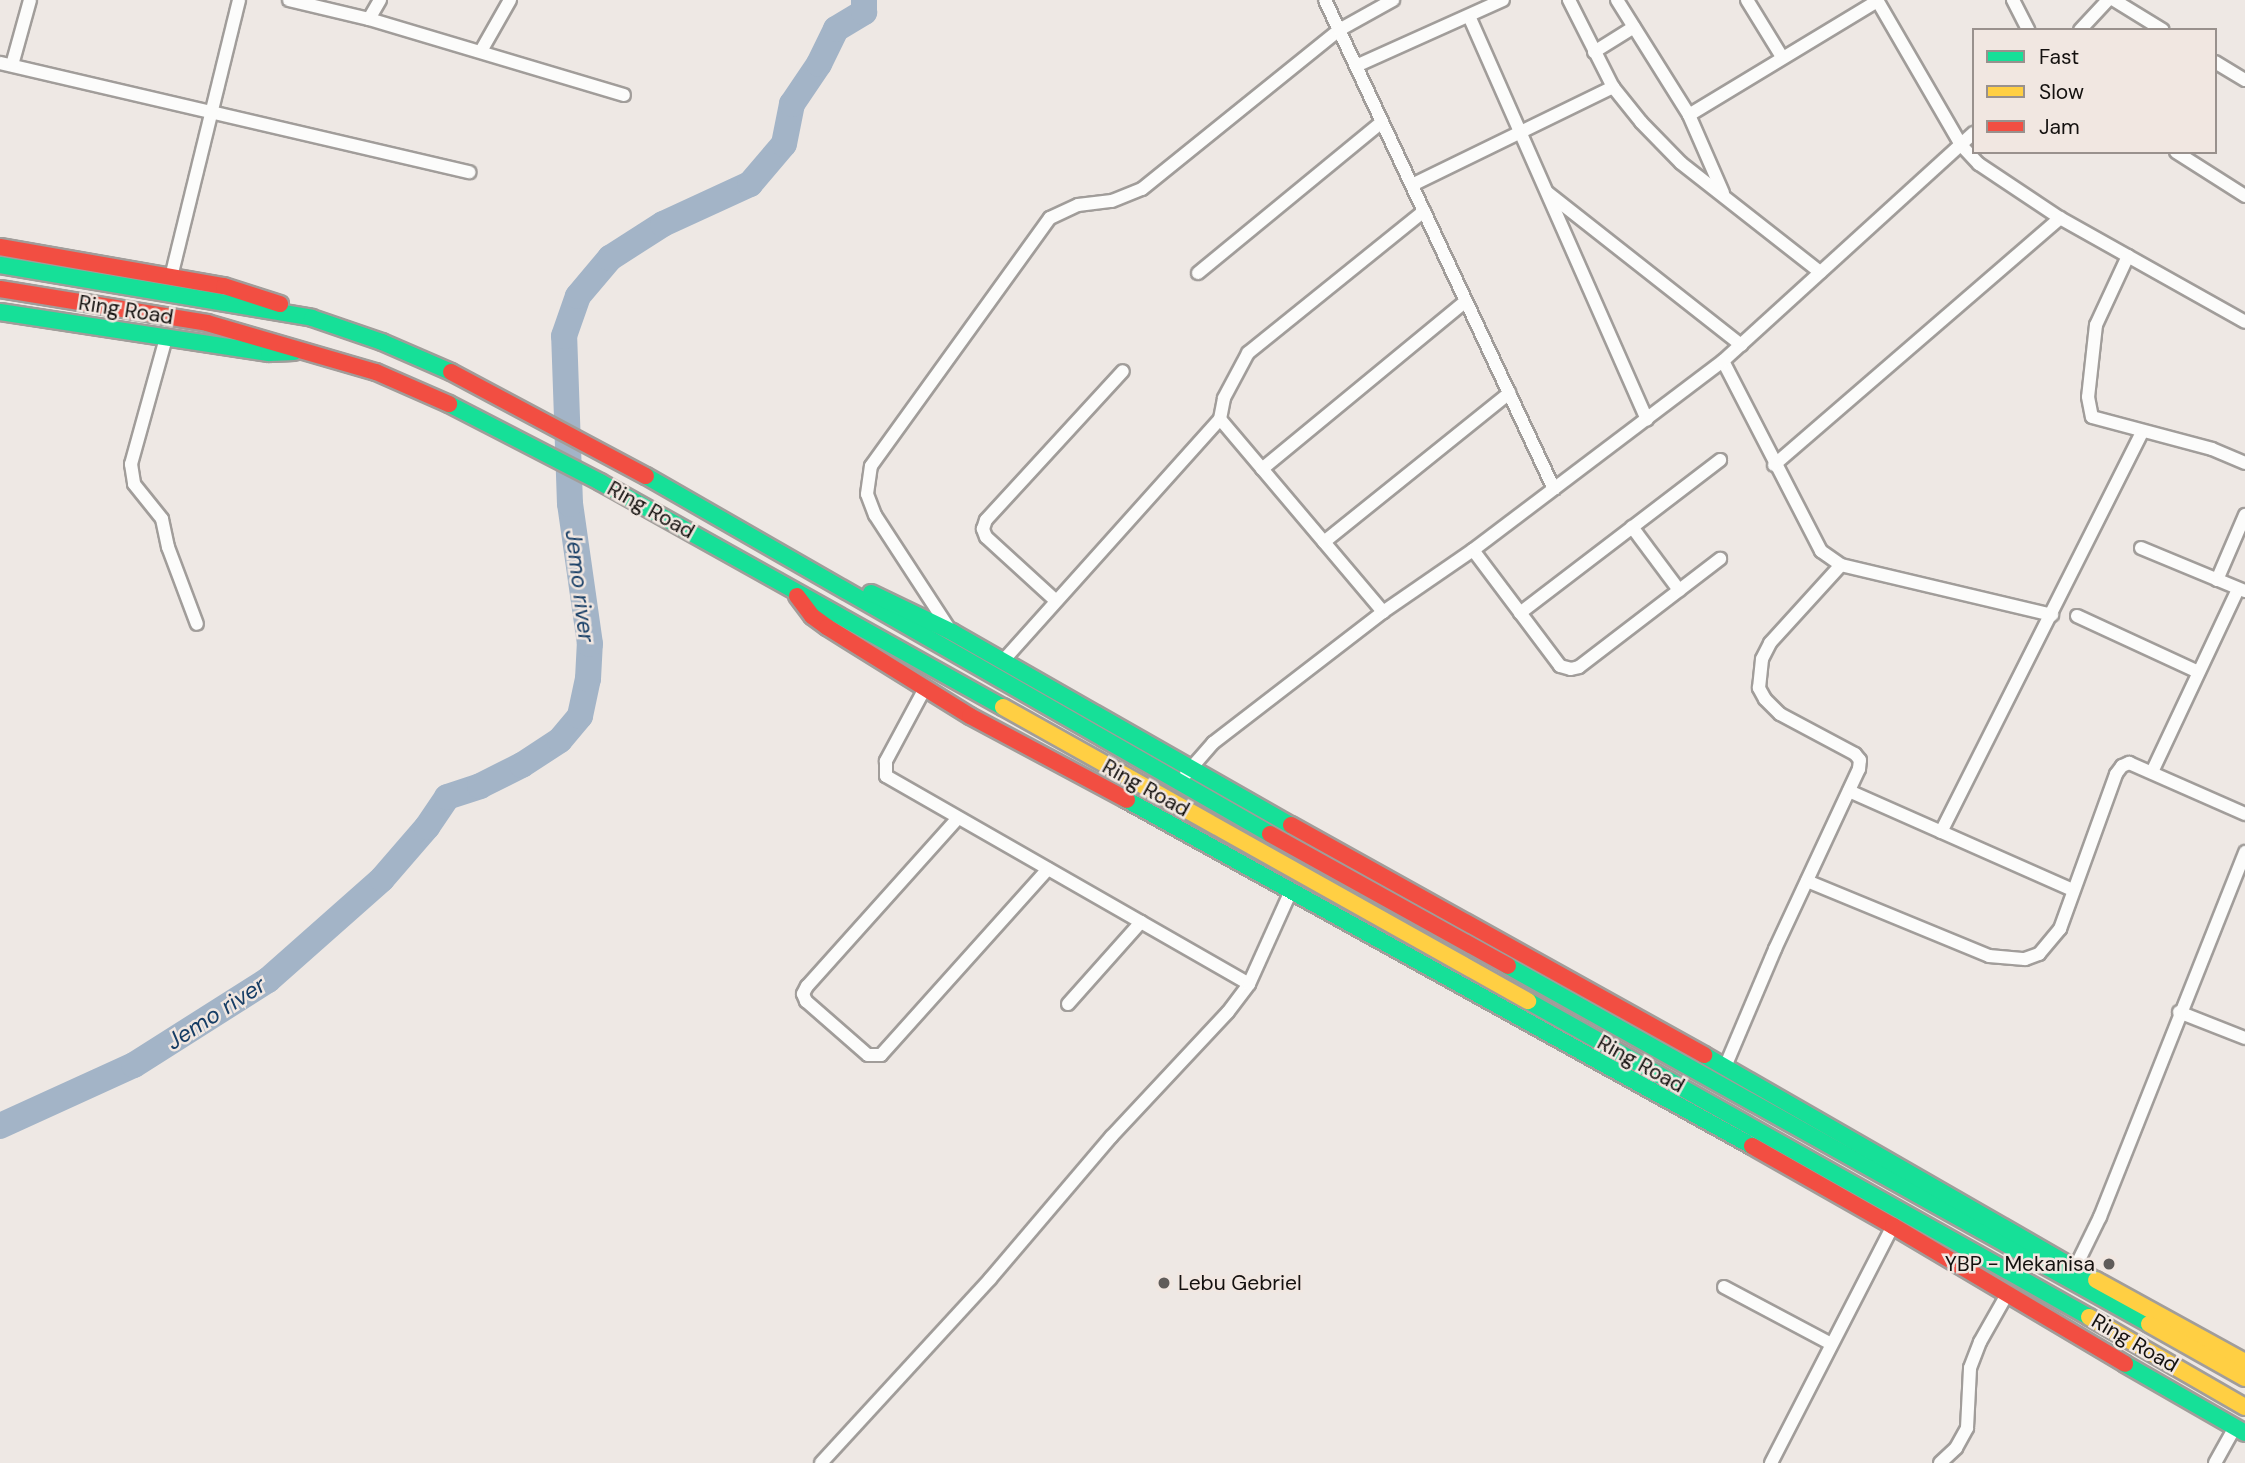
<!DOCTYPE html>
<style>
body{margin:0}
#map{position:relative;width:2245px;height:1463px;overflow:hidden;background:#eee8e4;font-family:"DM Sans",sans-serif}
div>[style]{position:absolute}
.river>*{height:26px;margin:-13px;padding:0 13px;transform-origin:13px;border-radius:13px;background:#a3b4c7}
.roads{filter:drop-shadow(2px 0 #a19d9a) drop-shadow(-2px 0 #a19d9a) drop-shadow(0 2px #a19d9a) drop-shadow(0 -2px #a19d9a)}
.street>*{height:12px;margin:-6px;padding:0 6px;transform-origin:6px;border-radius:6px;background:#fcfcfb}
.fast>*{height:16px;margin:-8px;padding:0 8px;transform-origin:8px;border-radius:8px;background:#16e098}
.slow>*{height:16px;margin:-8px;padding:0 8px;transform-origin:8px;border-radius:8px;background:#ffcf43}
.jam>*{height:16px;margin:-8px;padding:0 8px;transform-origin:8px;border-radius:8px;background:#f24e42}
.dots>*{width:19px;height:19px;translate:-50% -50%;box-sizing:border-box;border:4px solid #f1e7e1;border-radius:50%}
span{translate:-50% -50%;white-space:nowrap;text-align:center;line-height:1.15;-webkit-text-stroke:5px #f1e7e1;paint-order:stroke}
.street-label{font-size:21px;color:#14110f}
.poi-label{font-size:21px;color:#14110f}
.right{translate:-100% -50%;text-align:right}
.left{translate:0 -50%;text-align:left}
.water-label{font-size:23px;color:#163d65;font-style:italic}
.legend{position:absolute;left:1972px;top:28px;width:245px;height:126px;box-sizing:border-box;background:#f1e7e1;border:2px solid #99918d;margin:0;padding:9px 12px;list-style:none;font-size:21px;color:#14110f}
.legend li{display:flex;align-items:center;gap:14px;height:35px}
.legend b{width:35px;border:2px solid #99918d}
</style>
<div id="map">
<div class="river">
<div style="left:0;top:1126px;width:147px;rotate:-24.5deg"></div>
<div style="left:134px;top:1065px;width:159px;rotate:-32.4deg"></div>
<div style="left:268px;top:980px;width:152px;rotate:-41.5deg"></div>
<div style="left:382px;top:879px;width:69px;rotate:-49.1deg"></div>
<div style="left:427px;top:827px;width:36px;rotate:-56deg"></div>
<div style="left:447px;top:797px;width:35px;rotate:-18deg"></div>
<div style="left:480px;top:786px;width:47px;rotate:-26.6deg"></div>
<div style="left:522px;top:765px;width:45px;rotate:-33.3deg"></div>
<div style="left:560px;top:740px;width:31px;rotate:-50deg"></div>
<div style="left:580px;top:716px;width:38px;rotate:-78deg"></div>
<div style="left:588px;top:679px;width:35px;rotate:-87deg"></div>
<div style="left:590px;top:644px;width:141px;rotate:-98.1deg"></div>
<div style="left:570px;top:504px;width:168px;rotate:-92deg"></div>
<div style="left:564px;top:336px;width:42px;rotate:-70.7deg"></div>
<div style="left:578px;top:296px;width:50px;rotate:-49.9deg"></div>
<div style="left:610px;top:258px;width:63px;rotate:-32.7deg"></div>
<div style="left:663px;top:224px;width:96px;rotate:-24.7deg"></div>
<div style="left:750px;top:184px;width:52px;rotate:-49.6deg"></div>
<div style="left:784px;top:144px;width:41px;rotate:-78.7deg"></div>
<div style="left:792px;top:104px;width:48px;rotate:-56deg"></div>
<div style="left:819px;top:64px;width:39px;rotate:-64deg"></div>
<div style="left:836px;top:29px;width:33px;rotate:-31deg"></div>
<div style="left:864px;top:12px;width:12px;rotate:-90deg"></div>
</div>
<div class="roads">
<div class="street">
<div style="left:289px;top:0;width:82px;rotate:13.4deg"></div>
<div style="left:369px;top:19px;width:266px;rotate:16.6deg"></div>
<div style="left:1325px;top:0;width:540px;rotate:64.91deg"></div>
<div style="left:1569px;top:0;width:97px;rotate:63.2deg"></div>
<div style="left:1613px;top:87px;width:45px;rotate:51.3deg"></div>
<div style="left:1641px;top:122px;width:57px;rotate:45.7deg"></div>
<div style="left:1681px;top:163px;width:177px;rotate:38.1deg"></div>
<div style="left:1617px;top:0;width:136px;rotate:57.9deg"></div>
<div style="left:1689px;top:115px;width:85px;rotate:66.4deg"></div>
<div style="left:1747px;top:0;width:67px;rotate:58.4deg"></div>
<div style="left:1877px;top:0;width:168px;rotate:59.9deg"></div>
<div style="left:1961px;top:145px;width:26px;rotate:47deg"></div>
<div style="left:1979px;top:164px;width:97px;rotate:33.7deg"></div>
<div style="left:2060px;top:218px;width:212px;rotate:29.3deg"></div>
<div style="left:2013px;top:0;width:34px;rotate:63deg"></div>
<div style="left:2114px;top:0;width:57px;rotate:31.5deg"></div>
<div style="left:1469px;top:16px;width:441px;rotate:66.2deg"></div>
<div style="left:369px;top:19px;width:22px;rotate:-60deg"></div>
<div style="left:2080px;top:30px;width:41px;rotate:-47deg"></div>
<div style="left:481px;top:51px;width:59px;rotate:-60.4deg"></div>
<div style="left:1594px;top:52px;width:47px;rotate:-32deg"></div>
<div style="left:2215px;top:62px;width:35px;rotate:31deg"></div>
<div style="left:0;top:63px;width:482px;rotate:13.1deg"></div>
<div style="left:12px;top:65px;width:67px;rotate:-74.5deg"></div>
<div style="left:1356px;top:66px;width:161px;rotate:-24.2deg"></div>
<div style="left:1689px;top:115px;width:220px;rotate:-31.2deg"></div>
<div style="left:2176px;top:152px;width:82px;rotate:32.5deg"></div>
<div style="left:1412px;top:185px;width:224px;rotate:-26deg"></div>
<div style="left:1548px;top:193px;width:246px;rotate:38.2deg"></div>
<div style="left:2128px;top:256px;width:76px;rotate:114.9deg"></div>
<div style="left:2096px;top:325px;width:72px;rotate:96.3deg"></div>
<div style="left:2088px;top:397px;width:20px;rotate:79deg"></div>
<div style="left:2092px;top:417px;width:124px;rotate:14.9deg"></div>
<div style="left:2212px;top:449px;width:36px;rotate:23deg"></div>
<div style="left:1198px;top:273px;width:238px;rotate:-39.4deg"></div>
<div style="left:171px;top:277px;width:285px;rotate:-76.2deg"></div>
<div style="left:166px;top:338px;width:131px;rotate:105.5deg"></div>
<div style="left:131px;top:464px;width:20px;rotate:81deg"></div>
<div style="left:134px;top:484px;width:45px;rotate:51.3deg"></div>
<div style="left:162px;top:519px;width:29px;rotate:78deg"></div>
<div style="left:168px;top:547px;width:82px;rotate:69.4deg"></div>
<div style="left:1723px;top:361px;width:214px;rotate:62.7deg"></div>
<div style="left:1821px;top:551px;width:24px;rotate:35deg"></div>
<div style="left:1841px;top:565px;width:217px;rotate:13.3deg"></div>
<div style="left:1220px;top:419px;width:253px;rotate:49.8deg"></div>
<div style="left:1774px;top:465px;width:378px;rotate:-40.8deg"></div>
<div style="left:1262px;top:469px;width:264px;rotate:-39.5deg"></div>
<div style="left:1632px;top:527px;width:79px;rotate:53.3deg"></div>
<div style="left:1324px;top:542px;width:238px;rotate:-38.8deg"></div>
<div style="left:2141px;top:548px;width:113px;rotate:22.5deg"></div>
<div style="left:1473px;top:550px;width:145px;rotate:53.1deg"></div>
<div style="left:1560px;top:666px;width:11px;rotate:15deg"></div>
<div style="left:1571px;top:669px;width:8px;rotate:-14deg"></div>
<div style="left:1579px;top:667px;width:178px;rotate:-37.5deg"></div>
<div style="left:2217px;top:580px;width:71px;rotate:-66.7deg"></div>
<div style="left:1055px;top:600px;width:93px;rotate:-137.6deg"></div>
<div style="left:986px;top:537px;width:9px;rotate:-111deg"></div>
<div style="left:983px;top:529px;width:9px;rotate:-72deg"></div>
<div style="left:986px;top:520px;width:202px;rotate:-47.4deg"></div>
<div style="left:1520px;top:613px;width:252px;rotate:-37.4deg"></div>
<div style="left:2077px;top:616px;width:133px;rotate:24.8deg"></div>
<div style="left:950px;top:630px;width:137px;rotate:-123.1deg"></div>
<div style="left:875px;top:515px;width:22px;rotate:-111deg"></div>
<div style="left:867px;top:494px;width:28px;rotate:-82deg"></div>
<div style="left:871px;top:466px;width:306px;rotate:-54.2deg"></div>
<div style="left:1050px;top:218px;width:31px;rotate:-25deg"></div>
<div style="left:1078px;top:205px;width:34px;rotate:-7deg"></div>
<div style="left:1112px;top:201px;width:32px;rotate:-22deg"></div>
<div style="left:1142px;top:189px;width:253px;rotate:-38.9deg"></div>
<div style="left:1339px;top:30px;width:62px;rotate:-29.1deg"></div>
<div style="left:1002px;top:662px;width:326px;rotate:-48.1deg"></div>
<div style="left:1220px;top:419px;width:21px;rotate:-79deg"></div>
<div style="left:1224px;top:398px;width:51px;rotate:-61.9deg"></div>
<div style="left:1248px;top:353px;width:226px;rotate:-38.9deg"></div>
<div style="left:924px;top:690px;width:81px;rotate:118.2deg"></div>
<div style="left:886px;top:761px;width:15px;rotate:90deg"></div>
<div style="left:886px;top:776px;width:418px;rotate:29.8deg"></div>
<div style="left:2152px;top:772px;width:202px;rotate:-64.8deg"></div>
<div style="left:1186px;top:774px;width:41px;rotate:-48.9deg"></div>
<div style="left:1213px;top:743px;width:215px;rotate:-37.6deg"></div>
<div style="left:1383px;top:612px;width:109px;rotate:-34.6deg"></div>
<div style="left:1473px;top:550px;width:313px;rotate:-37.1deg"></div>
<div style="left:1723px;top:361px;width:339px;rotate:-42.3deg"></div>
<div style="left:1849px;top:791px;width:244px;rotate:23.9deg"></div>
<div style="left:958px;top:818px;width:226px;rotate:131.9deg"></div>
<div style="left:807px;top:986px;width:9px;rotate:117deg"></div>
<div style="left:803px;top:994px;width:8px;rotate:67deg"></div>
<div style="left:806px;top:1001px;width:82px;rotate:41.1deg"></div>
<div style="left:868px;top:1055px;width:13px"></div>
<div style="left:881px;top:1055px;width:250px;rotate:-48.1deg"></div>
<div style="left:1941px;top:832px;width:448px;rotate:-63.3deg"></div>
<div style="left:1807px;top:881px;width:197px;rotate:22.4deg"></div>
<div style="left:1989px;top:956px;width:36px;rotate:5deg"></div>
<div style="left:2025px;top:959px;width:15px;rotate:-20deg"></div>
<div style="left:2039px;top:954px;width:33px;rotate:-50deg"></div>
<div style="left:2060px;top:929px;width:165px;rotate:-70.1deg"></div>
<div style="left:2116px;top:774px;width:10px;rotate:-53deg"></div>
<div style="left:2122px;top:766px;width:8px;rotate:-23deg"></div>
<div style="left:2129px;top:763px;width:127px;rotate:23.7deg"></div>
<div style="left:1068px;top:1004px;width:110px;rotate:-48.3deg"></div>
<div style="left:2179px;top:1012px;width:71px;rotate:21.5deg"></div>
<div style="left:1725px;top:1067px;width:128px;rotate:-67deg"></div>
<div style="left:1775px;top:949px;width:199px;rotate:-65deg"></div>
<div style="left:1859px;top:769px;width:9px;rotate:-84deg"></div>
<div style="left:1860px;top:760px;width:8px;rotate:-130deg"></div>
<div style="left:1855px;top:754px;width:85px;rotate:-151.9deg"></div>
<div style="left:1780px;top:714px;width:21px;rotate:-135deg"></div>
<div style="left:1765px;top:699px;width:13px;rotate:-119deg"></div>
<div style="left:1759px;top:688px;width:29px;rotate:-84deg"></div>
<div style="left:1762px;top:659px;width:18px;rotate:-63deg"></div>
<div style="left:1770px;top:643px;width:105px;rotate:-47.7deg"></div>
<div style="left:2075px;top:1268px;width:57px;rotate:-63.9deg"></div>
<div style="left:2100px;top:1217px;width:393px;rotate:-68.3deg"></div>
<div style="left:1724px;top:1287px;width:121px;rotate:28deg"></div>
<div style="left:821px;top:1463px;width:250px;rotate:-47.4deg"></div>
<div style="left:990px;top:1279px;width:187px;rotate:-49.6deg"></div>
<div style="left:1111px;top:1137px;width:171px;rotate:-46.9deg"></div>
<div style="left:1228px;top:1012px;width:35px;rotate:-53deg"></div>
<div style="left:1249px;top:984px;width:102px;rotate:-65.7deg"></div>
<div style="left:1771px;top:1463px;width:267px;rotate:-62.8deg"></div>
<div style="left:1940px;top:1463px;width:22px;rotate:-43deg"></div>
<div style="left:1956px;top:1448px;width:23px;rotate:-61deg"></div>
<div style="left:1967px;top:1428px;width:60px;rotate:-87.1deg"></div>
<div style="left:1970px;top:1368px;width:28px;rotate:-69deg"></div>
<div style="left:1980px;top:1342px;width:53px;rotate:-60.5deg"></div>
<div style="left:2215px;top:1463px;width:41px;rotate:-60.9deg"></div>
</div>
<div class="fast">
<div style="left:0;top:265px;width:316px;rotate:9.6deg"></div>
<div style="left:312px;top:318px;width:74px;rotate:18.9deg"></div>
<div style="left:382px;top:342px;width:75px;rotate:23.5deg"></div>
<div style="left:0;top:312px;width:272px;rotate:8.7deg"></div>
<div style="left:269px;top:353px;width:25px;rotate:-2deg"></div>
<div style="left:449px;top:404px;width:170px;rotate:27.3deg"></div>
<div style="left:600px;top:482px;width:462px;rotate:29.2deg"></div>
<div style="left:646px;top:476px;width:719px;rotate:29.84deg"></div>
<div style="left:871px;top:593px;width:90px;rotate:25.7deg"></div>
<div style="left:952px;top:632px;width:390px;rotate:29.7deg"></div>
<div style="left:1127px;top:800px;width:714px;rotate:28.97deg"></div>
<div style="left:1508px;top:966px;width:734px;rotate:29.18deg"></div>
<div style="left:1528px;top:1001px;width:644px;rotate:29.39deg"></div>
<div style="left:1704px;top:1055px;width:452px;rotate:29.9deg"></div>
<div style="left:2125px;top:1364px;width:138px;rotate:29.9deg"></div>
</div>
<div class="slow">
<div style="left:1003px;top:707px;width:602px;rotate:29.25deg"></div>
<div style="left:2096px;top:1280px;width:170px;rotate:28.8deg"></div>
<div style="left:2089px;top:1317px;width:180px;rotate:30deg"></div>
<div style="left:2149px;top:1324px;width:110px;rotate:29.4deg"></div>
</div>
<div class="jam">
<div style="left:0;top:247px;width:227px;rotate:9.9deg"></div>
<div style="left:224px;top:286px;width:59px;rotate:17.8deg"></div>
<div style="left:0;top:289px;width:210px;rotate:9.3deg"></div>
<div style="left:207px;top:323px;width:176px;rotate:16.2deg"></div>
<div style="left:376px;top:372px;width:80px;rotate:23.7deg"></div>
<div style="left:451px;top:372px;width:221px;rotate:28.1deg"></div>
<div style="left:797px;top:596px;width:25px;rotate:53deg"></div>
<div style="left:812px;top:616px;width:19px;rotate:36deg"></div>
<div style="left:827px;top:627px;width:168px;rotate:31.9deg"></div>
<div style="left:970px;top:716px;width:178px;rotate:28.1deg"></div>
<div style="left:1291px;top:825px;width:473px;rotate:29.1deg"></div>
<div style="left:1270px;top:834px;width:272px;rotate:29deg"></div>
<div style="left:1752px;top:1146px;width:162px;rotate:29.6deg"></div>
<div style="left:1893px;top:1226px;width:270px;rotate:30.7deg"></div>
</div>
</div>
<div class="dots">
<div style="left:2109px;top:1264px;background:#605c5a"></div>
<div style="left:1164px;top:1283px;background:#605c5a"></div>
</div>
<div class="street-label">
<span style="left:126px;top:310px;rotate:9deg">Ring Road</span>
<span style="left:651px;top:510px;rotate:29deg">Ring Road</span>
<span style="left:1146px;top:788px;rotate:29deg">Ring Road</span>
<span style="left:1641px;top:1064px;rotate:29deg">Ring Road</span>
<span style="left:2135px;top:1343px;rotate:30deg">Ring Road</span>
</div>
<div class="poi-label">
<span class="right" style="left:2095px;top:1264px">YBP - Mekanisa</span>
<span class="left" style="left:1178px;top:1283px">Lebu Gebriel</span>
</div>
<div class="water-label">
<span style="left:580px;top:586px;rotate:83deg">Jemo river</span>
<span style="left:216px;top:1013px;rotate:-33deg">Jemo river</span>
</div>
<ul class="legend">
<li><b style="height:9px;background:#16e098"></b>Fast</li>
<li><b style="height:9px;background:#ffcf43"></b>Slow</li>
<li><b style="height:9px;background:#f24e42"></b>Jam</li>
</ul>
</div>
